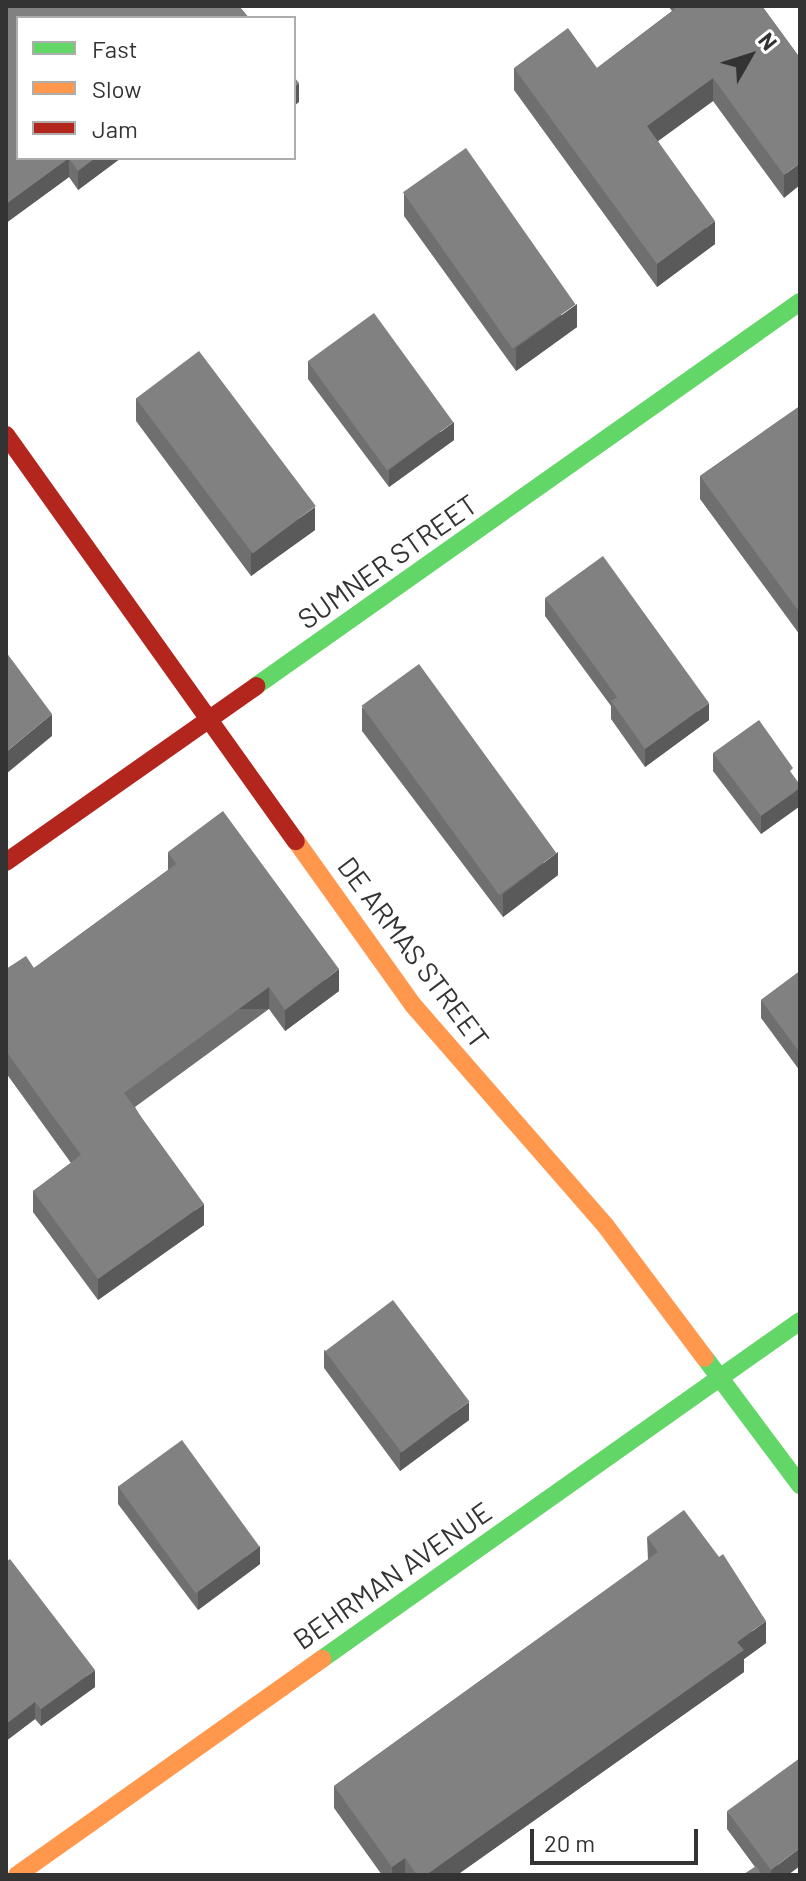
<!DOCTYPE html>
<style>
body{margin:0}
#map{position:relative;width:806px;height:1881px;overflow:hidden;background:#fff;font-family:Barlow,sans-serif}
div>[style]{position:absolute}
.fast>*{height:18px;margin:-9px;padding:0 9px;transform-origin:9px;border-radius:9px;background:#63d668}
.slow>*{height:18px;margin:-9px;padding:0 9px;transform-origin:9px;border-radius:9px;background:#ff974d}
.jam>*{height:18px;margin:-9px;padding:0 9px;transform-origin:9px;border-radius:9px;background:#b3261e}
.wall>*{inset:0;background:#6f6f6f}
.shaded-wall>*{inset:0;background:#5a5a5a;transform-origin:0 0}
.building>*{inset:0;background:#818181;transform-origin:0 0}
span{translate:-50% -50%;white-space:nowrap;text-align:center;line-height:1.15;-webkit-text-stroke:8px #fff;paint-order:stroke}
.street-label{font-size:28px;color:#333}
.frame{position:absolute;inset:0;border:8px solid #333;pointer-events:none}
.legend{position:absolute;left:16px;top:16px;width:280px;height:144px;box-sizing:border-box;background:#fff;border:2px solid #adadad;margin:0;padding:10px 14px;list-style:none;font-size:24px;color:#333}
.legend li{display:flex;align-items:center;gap:16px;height:40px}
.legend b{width:40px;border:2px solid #adadad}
.north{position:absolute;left:710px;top:16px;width:80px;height:80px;-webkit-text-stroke:6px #fff;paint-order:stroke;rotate:51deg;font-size:22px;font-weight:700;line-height:32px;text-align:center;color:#333}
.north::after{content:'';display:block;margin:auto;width:28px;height:36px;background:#333;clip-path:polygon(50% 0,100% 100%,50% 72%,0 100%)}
.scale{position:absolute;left:530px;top:1829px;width:168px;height:36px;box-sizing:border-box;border:4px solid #333;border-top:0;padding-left:10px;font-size:24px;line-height:28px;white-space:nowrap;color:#333;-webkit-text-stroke:6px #fff;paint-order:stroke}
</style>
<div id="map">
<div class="fast">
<div style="left:256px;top:686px;width:666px;rotate:-35.22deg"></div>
<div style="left:705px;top:1358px;width:159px;rotate:53.2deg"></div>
<div style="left:322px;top:1659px;width:585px;rotate:-35.26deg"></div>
</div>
<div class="slow">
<div style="left:296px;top:841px;width:201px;rotate:54.5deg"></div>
<div style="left:413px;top:1005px;width:292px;rotate:48.9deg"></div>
<div style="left:605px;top:1225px;width:166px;rotate:53.1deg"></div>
<div style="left:17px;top:1875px;width:374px;rotate:-35.3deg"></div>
</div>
<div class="jam">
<div style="left:6px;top:435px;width:499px;rotate:54.5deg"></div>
<div style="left:6px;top:862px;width:306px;rotate:-35.1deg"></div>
</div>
<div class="wall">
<div style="clip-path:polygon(6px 6px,239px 6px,249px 18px,18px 18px,18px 158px,121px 158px,78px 190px,69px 177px,6px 223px)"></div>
<div style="clip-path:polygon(668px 6px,762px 6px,800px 58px,784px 198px,713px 101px,658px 141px,715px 244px,657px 287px,514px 90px,514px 68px,597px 68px,672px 11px)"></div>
<div style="clip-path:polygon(404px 193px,577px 327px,516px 371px,404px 216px)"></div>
<div style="clip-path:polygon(308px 361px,454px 440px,389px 487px,308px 379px)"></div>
<div style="clip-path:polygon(136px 398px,315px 530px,251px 576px,136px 421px)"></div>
<div style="clip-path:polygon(800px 406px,800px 635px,700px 499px,700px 476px)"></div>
<div style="clip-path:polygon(545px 598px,709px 720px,645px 767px,611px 719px,611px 706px,545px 616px)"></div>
<div style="clip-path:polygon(362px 707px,558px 875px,503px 917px,362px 731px)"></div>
<div style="clip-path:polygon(713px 753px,793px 776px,800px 785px,800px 806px,761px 834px,713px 771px)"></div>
<div style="clip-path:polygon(168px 852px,339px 991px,285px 1031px,269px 1009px,135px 1107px,204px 1225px,98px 1300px,33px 1212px,33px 1191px,71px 1163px,6px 1073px,6px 969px,34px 968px,168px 870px)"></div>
<div style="clip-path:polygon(800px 971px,800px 1071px,761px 1018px,761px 1000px)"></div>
<div style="clip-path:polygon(324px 1350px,469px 1420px,400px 1471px,324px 1368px)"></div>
<div style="clip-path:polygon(118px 1486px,260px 1564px,198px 1610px,118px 1504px)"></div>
<div style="clip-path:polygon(647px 1537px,766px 1643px,744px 1659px,744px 1672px,457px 1875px,382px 1875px,334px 1808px,334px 1786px,648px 1560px)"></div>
<div style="clip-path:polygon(6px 1562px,95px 1687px,41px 1726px,35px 1719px,6px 1741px)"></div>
<div style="clip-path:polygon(727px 1811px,788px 1875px,743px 1875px,755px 1867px,727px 1829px)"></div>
</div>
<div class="shaded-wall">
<div style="clip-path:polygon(713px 78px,713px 101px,647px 149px,647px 126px)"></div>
<div style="clip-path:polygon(299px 83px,299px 102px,294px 106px,294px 87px)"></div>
<div style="clip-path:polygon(69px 158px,69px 177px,6px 223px,6px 204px)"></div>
<div style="clip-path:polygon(95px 158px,121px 158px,78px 190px,78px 171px)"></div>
<div style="clip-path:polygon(800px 163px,800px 185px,784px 198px,784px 175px)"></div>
<div style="clip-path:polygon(715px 221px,715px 244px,657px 287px,657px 264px)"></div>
<div style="clip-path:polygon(577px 304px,577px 327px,516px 371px,516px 348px)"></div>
<div style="clip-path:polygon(454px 422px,454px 440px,389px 487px,389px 470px)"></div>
<div style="clip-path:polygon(315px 507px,315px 530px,251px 576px,251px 553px)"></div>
<div style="clip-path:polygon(709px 703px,709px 720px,645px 767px,645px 749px)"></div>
<div style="clip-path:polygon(52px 714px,52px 736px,6px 774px,6px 752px)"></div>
<div style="clip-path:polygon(800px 788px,800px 806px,761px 834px,761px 816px)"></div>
<div style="clip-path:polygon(558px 852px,558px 875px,503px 917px,503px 894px)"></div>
<div style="clip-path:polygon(339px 969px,339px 991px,285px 1031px,285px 1010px)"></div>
<div style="left:269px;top:987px;width:22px;height:180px;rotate:90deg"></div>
<div style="clip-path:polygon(204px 1204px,204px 1225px,98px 1300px,98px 1279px)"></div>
<div style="clip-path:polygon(469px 1402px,469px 1420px,400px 1471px,400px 1453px)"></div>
<div style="clip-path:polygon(260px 1546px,260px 1564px,198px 1610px,198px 1592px)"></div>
<div style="clip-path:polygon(766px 1621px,766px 1643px,744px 1659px,744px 1672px,457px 1875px,426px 1875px)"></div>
<div style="clip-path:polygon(95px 1670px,95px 1687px,41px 1726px,41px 1709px)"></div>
<div style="clip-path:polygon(35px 1702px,35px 1719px,6px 1741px,6px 1724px)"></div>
<div style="clip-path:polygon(800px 1848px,800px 1866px,788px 1875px,771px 1875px,771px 1870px)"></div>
<div style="clip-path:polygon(405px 1858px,405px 1875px,392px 1875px,392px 1867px)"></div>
</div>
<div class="building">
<div style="clip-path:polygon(6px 6px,239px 6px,249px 18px,18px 18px,18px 158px,69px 158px,6px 204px)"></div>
<div style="clip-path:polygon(673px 6px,762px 6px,800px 58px,800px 163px,784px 175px,713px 78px,647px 126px,715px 221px,657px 264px,514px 68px,568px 28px,597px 68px,675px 9px)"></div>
<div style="clip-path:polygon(294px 77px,299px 83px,294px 87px)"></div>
<div style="left:466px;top:148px;width:191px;height:77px;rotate:55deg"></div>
<div style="clip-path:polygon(69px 158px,95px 158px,78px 171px)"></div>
<div style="left:374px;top:313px;width:135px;height:82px;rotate:54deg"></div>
<div style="left:199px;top:351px;width:194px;height:79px;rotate:53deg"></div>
<div style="clip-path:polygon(800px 406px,800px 613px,700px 476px)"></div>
<div style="clip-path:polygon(603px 556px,709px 703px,645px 749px,611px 701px,617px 697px,545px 598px)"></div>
<div style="clip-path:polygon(6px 652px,52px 714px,6px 752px)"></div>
<div style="left:419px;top:664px;width:234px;height:71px;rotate:54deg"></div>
<div style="clip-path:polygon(759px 720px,793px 768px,790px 771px,800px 785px,800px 788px,761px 816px,713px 753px)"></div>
<div style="clip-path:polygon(223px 811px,339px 969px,285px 1010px,269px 987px,124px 1093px,204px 1204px,98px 1279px,33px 1191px,81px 1155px,6px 1051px,6px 969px,26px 956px,34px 968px,176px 864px,168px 852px)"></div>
<div style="clip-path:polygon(800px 971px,800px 1053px,761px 1000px)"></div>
<div style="left:393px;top:1300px;width:127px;height:85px;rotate:53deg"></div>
<div style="left:182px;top:1440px;width:132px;height:79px;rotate:54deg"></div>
<div style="clip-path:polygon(684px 1510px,719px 1557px,723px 1554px,766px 1621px,737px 1642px,744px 1650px,426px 1875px,417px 1875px,405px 1858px,392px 1867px,334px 1786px,658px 1552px,647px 1537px)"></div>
<div style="clip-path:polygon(10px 1559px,95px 1670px,41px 1709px,35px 1702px,6px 1724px,6px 1562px)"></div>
<div style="clip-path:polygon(800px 1758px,800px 1848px,771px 1870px,727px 1811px)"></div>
<div style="clip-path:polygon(756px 1866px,762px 1875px,743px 1875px)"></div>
</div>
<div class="street-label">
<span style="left:387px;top:561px;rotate:-35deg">SUMNER STREET</span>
<span style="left:414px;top:952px;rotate:53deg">DE ARMAS STREET</span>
<span style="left:392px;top:1575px;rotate:-35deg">BEHRMAN AVENUE</span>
</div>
<div class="frame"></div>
<ul class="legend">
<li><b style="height:10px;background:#63d668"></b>Fast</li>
<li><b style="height:10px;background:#ff974d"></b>Slow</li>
<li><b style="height:10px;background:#b3261e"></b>Jam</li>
</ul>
<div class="north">N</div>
<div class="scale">20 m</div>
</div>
